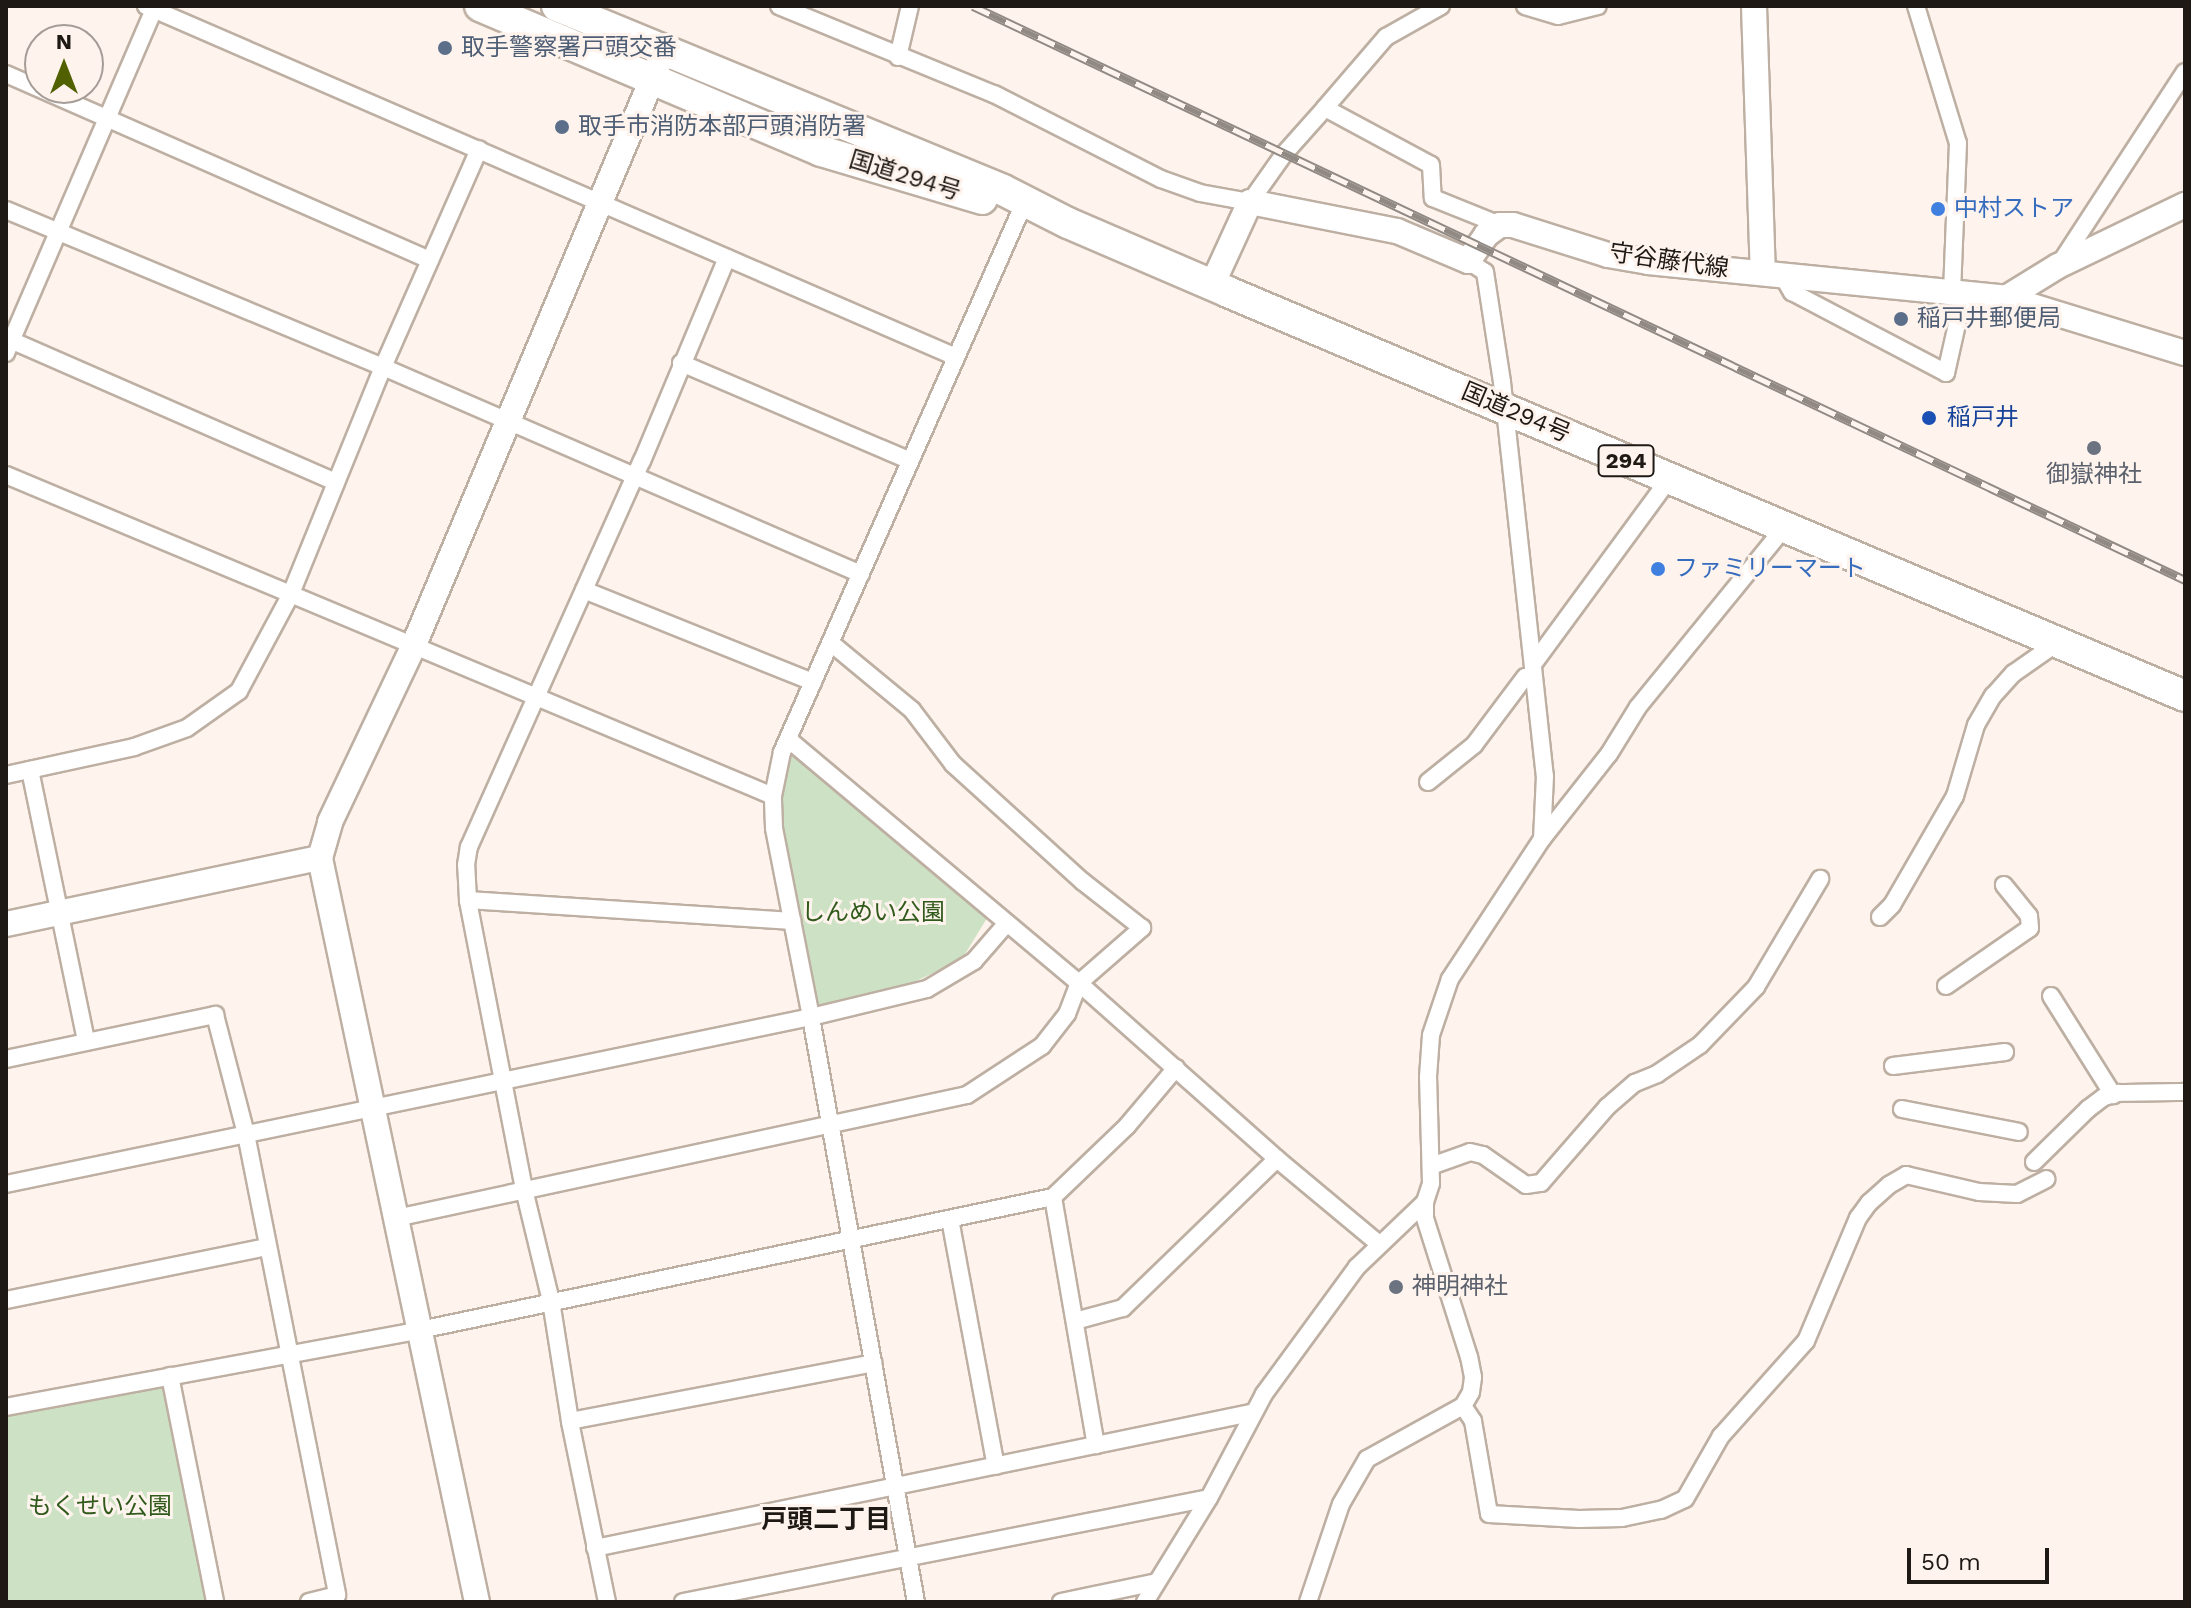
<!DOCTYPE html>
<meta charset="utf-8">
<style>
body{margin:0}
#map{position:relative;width:2191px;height:1608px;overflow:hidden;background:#fef4ed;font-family:"Work Sans","Noto Sans JP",sans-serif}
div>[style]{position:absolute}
.green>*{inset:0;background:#cde2c5}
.roads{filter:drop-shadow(2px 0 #beafa3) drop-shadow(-2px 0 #beafa3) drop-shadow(0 2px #beafa3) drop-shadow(0 -2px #beafa3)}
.street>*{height:16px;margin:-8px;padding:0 8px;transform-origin:8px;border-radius:8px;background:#fff}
.secondary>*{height:24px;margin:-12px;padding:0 12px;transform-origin:12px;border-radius:12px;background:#fff}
.highway>*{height:30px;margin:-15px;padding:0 15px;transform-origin:15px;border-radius:15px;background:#fff}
.rail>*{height:9px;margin-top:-4.5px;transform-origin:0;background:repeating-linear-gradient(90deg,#fef4ed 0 18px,#918983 0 36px);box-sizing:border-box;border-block:2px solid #918983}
.dots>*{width:22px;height:22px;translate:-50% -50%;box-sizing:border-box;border:4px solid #fef4ed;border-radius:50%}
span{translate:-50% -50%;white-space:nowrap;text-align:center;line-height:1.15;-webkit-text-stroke:6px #fef4ed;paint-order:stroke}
.shield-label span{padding:2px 6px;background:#fef4ed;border:2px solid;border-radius:6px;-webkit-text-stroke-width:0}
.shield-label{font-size:22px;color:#1f1915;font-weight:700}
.service-label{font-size:24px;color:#4e5e75}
.left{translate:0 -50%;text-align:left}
.street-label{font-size:24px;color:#1f1915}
.shop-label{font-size:24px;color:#366cbe}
.transit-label{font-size:24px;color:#164399}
.worship-label{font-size:24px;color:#5b616d}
.park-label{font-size:24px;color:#305a1b}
.neighbourhood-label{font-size:26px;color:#1f1915;font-weight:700}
.frame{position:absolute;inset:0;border:8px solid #1f1915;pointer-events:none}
.north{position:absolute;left:24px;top:24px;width:80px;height:80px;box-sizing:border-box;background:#fef4ed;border:2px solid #a59c97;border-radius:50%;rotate:0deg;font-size:22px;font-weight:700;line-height:32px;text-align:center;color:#1f1915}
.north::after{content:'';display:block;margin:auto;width:28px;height:36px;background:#516001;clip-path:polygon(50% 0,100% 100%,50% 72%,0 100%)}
.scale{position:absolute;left:1907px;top:1548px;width:142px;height:36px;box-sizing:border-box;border:4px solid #1f1915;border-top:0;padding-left:10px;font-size:24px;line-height:28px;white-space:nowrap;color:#1f1915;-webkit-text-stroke:6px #fef4ed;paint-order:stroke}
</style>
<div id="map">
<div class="green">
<div style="clip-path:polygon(788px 739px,992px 910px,962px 959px,908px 985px,811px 1017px,774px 828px)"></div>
<div style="clip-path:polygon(170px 1376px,215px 1602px,6px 1602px,6px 1407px)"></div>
</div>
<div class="roads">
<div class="street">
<div style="left:146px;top:6px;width:883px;rotate:23.43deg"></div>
<div style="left:779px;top:6px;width:232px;rotate:22.3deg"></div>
<div style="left:994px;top:94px;width:187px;rotate:27deg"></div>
<div style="left:1161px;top:179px;width:41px;rotate:19.7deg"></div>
<div style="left:1200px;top:193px;width:51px;rotate:10.2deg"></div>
<div style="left:1250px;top:202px;width:59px;rotate:-54.7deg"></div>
<div style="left:1284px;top:154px;width:62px;rotate:-48.3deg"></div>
<div style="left:1441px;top:6px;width:63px;rotate:150.6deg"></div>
<div style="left:1386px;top:37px;width:94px;rotate:130.7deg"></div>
<div style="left:1325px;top:108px;width:120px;rotate:28.3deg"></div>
<div style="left:1431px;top:165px;width:33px;rotate:87deg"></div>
<div style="left:1433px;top:198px;width:72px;rotate:21.9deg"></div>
<div style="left:1525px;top:6px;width:34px;rotate:17deg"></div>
<div style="left:1558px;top:16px;width:41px;rotate:-14deg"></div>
<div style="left:1916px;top:6px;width:143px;rotate:73deg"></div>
<div style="left:1958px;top:143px;width:149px;rotate:92.3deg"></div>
<div style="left:898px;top:57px;width:52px;rotate:-76.8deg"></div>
<div style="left:6px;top:74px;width:463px;rotate:23.7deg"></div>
<div style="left:6px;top:210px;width:408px;rotate:22.6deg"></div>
<div style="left:383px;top:367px;width:521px;rotate:23.42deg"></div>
<div style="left:1468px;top:261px;width:20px;rotate:33deg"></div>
<div style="left:1485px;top:272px;width:111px;rotate:81.2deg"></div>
<div style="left:1502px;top:382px;width:396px;rotate:83.8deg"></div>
<div style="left:1545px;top:776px;width:63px;rotate:92.7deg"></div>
<div style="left:2059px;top:265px;width:230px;rotate:-56.9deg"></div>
<div style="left:1782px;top:275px;width:20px;rotate:60deg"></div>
<div style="left:1792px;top:292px;width:174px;rotate:27.7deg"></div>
<div style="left:1946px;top:373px;width:82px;rotate:-77.3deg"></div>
<div style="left:6px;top:338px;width:360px;rotate:23.6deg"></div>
<div style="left:6px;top:353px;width:374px;rotate:-66.7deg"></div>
<div style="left:681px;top:363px;width:247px;rotate:23.1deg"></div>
<div style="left:6px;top:475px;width:831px;rotate:22.71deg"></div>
<div style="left:584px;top:590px;width:247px;rotate:21.9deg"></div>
<div style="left:1534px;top:663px;width:228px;rotate:-53.7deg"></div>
<div style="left:788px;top:739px;width:380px;rotate:40deg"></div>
<div style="left:1079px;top:983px;width:265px;rotate:41.6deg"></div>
<div style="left:1277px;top:1159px;width:133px;rotate:39.8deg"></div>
<div style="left:30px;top:770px;width:277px;rotate:78.3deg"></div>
<div style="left:6px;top:775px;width:131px;rotate:-12.3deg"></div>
<div style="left:134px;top:747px;width:56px;rotate:-19.7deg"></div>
<div style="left:187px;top:728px;width:64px;rotate:-35.4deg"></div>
<div style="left:239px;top:691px;width:108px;rotate:-61.8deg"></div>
<div style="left:290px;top:596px;width:247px;rotate:-67.9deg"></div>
<div style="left:383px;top:367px;width:238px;rotate:-66.2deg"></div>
<div style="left:1428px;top:782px;width:59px;rotate:-38.8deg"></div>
<div style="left:1474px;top:745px;width:85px;rotate:-53.1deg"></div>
<div style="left:468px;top:900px;width:325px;rotate:3.7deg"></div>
<div style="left:1880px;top:917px;width:17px;rotate:-45deg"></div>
<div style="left:1892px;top:905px;width:126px;rotate:-60deg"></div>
<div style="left:1955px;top:796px;width:74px;rotate:-73.5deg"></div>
<div style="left:1976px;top:725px;width:34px;rotate:-60deg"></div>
<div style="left:1993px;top:696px;width:31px;rotate:-48deg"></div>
<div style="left:2014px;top:673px;width:52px;rotate:-34.9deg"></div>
<div style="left:1946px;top:986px;width:102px;rotate:-34.6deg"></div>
<div style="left:2030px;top:928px;width:12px;rotate:-95deg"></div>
<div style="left:2029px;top:916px;width:40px;rotate:-129deg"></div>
<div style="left:2051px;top:996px;width:117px;rotate:57.9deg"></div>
<div style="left:6px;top:1059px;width:214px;rotate:-11.9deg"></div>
<div style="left:215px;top:1015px;width:123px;rotate:75.4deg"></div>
<div style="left:246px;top:1134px;width:470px;rotate:78.8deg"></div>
<div style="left:337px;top:1595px;width:29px;rotate:166deg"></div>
<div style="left:1893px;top:1066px;width:113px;rotate:-7.1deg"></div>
<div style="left:1902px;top:1109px;width:119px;rotate:11.1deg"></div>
<div style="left:2034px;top:1162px;width:76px;rotate:-44.5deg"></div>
<div style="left:2088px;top:1109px;width:20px;rotate:-37deg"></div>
<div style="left:2104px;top:1097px;width:15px;rotate:-16deg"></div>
<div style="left:2118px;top:1093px;width:67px;rotate:-0.9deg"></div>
<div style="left:1431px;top:1166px;width:41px;rotate:-19.7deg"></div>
<div style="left:1470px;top:1152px;width:13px;rotate:13deg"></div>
<div style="left:1483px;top:1155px;width:52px;rotate:34.9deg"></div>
<div style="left:1526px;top:1185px;width:15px;rotate:-8deg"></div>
<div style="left:1541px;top:1183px;width:101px;rotate:-49deg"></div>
<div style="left:1607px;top:1107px;width:37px;rotate:-41deg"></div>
<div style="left:1635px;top:1083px;width:24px;rotate:-22deg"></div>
<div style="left:1657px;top:1074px;width:52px;rotate:-34deg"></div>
<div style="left:1700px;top:1045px;width:81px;rotate:-46deg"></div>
<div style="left:1756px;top:987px;width:126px;rotate:-59.3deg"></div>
<div style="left:6px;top:1184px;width:822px;rotate:-11.72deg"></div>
<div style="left:811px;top:1017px;width:119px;rotate:-13.6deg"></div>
<div style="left:927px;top:989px;width:55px;rotate:-30.8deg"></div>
<div style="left:974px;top:961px;width:50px;rotate:-49deg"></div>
<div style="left:1053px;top:1197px;width:252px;rotate:80.2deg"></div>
<div style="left:396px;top:1218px;width:584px;rotate:-12.16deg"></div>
<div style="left:967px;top:1095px;width:90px;rotate:-33.2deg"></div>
<div style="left:1042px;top:1046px;width:41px;rotate:-52deg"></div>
<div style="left:1067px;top:1014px;width:33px;rotate:-69deg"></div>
<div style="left:1079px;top:983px;width:84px;rotate:-41.1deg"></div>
<div style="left:1142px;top:928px;width:76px;rotate:-141.9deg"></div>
<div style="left:1082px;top:881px;width:174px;rotate:-137.8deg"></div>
<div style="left:953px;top:764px;width:68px;rotate:-127.2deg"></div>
<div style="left:912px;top:710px;width:105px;rotate:-140.4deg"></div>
<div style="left:950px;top:1219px;width:251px;rotate:79.5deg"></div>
<div style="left:6px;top:1300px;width:265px;rotate:-11.5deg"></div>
<div style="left:1075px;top:1321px;width:50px;rotate:-15.2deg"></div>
<div style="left:1123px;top:1308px;width:214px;rotate:-44.1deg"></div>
<div style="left:170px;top:1376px;width:230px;rotate:78.7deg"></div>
<div style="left:1463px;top:1406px;width:18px;rotate:56deg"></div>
<div style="left:1473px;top:1421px;width:94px;rotate:80.2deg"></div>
<div style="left:1489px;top:1514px;width:90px;rotate:3.2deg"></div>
<div style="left:1579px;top:1519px;width:43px;rotate:-1.3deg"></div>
<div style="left:1622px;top:1518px;width:40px;rotate:-12deg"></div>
<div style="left:1661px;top:1510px;width:26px;rotate:-25deg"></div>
<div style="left:1685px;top:1499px;width:73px;rotate:-60.3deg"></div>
<div style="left:1721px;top:1436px;width:127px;rotate:-48.2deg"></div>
<div style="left:1806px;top:1341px;width:134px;rotate:-67.1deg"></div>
<div style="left:1858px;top:1218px;width:19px;rotate:-54deg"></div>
<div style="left:1869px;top:1203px;width:27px;rotate:-42deg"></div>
<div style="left:1889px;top:1185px;width:20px;rotate:-30deg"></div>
<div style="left:1906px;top:1175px;width:75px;rotate:13.1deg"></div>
<div style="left:1979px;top:1192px;width:38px;rotate:3deg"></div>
<div style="left:2017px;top:1194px;width:33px;rotate:-27deg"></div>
<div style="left:6px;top:1407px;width:421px;rotate:-10.5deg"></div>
<div style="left:420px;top:1330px;width:647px;rotate:-11.87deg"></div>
<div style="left:1053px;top:1197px;width:103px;rotate:-43.8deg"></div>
<div style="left:1127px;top:1126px;width:76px;rotate:-49.8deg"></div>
<div style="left:570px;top:1421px;width:309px;rotate:-10.8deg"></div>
<div style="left:595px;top:1548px;width:670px;rotate:-11.63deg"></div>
<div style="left:607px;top:1602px;width:185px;rotate:-101.6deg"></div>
<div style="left:570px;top:1421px;width:121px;rotate:-99deg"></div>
<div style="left:551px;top:1301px;width:115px;rotate:-103.6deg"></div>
<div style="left:524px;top:1189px;width:294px;rotate:-101deg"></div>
<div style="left:468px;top:900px;width:35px;rotate:-93deg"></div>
<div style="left:466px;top:865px;width:18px;rotate:-81deg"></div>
<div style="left:469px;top:847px;width:423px;rotate:-65.9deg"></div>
<div style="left:642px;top:461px;width:220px;rotate:-67.3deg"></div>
<div style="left:683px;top:1602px;width:536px;rotate:-11.18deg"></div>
<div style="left:916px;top:1602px;width:594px;rotate:-100.18deg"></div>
<div style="left:811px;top:1017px;width:193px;rotate:-101.1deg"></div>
<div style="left:774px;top:828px;width:32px;rotate:-92deg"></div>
<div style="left:773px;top:796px;width:45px;rotate:-78.4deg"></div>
<div style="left:782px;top:752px;width:602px;rotate:-66.2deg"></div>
<div style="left:1061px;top:1602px;width:98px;rotate:-11.8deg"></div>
<div style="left:1145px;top:1602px;width:122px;rotate:-58.4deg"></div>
<div style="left:1209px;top:1498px;width:118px;rotate:-62.1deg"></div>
<div style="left:1264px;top:1394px;width:157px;rotate:-53.8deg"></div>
<div style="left:1357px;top:1267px;width:94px;rotate:-43.7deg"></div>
<div style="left:1308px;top:1602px;width:103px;rotate:-71.4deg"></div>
<div style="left:1341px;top:1504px;width:52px;rotate:-60deg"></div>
<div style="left:1367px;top:1459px;width:110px;rotate:-28.9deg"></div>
<div style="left:1463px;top:1406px;width:16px;rotate:-60deg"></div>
<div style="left:1471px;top:1392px;width:15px;rotate:-82deg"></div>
<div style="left:1473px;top:1377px;width:20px;rotate:-101deg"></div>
<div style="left:1469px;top:1357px;width:146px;rotate:-107.6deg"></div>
<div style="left:1425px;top:1218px;width:16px;rotate:-90deg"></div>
<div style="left:1425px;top:1202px;width:20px;rotate:-72deg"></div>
<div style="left:1431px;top:1183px;width:106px;rotate:-91.6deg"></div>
<div style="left:1428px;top:1077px;width:42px;rotate:-85.9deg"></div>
<div style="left:1431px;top:1035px;width:59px;rotate:-71.3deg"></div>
<div style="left:1450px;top:979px;width:168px;rotate:-56.7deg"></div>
<div style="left:1542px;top:839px;width:108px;rotate:-51.8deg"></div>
<div style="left:1609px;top:754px;width:55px;rotate:-58.3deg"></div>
<div style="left:1638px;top:707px;width:231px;rotate:-50.8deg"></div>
</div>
<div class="secondary">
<div style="left:1754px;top:6px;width:267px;rotate:88.1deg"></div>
<div style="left:1212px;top:285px;width:91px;rotate:-65.4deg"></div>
<div style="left:1250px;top:202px;width:150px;rotate:11.2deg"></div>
<div style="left:1397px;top:231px;width:77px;rotate:22.9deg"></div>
<div style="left:1468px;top:261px;width:32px;rotate:-55deg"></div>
<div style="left:1486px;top:235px;width:17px;rotate:-36deg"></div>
<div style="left:1500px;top:225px;width:13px"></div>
<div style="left:1513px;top:225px;width:100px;rotate:17.5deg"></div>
<div style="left:1608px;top:255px;width:41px;rotate:9.9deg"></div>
<div style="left:1648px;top:262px;width:360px;rotate:5.7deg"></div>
<div style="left:2006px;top:298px;width:61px;rotate:-31.6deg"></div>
<div style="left:2058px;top:266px;width:141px;rotate:-25.7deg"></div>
<div style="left:2006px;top:298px;width:187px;rotate:17.1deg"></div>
<div style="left:6px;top:924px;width:321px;rotate:-11.9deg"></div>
<div style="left:477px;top:1602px;width:760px;rotate:-101.92deg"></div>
<div style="left:320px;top:858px;width:37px;rotate:-74deg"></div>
<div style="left:330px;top:822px;width:194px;rotate:-64.6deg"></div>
<div style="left:413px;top:647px;width:631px;rotate:-67.17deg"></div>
</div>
<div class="highway">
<div style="left:480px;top:6px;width:371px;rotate:23deg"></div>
<div style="left:821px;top:151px;width:168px;rotate:16.6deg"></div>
<div style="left:557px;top:6px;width:482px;rotate:22.4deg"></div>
<div style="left:1003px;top:190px;width:73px;rotate:26.9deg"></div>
<div style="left:1068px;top:223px;width:174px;rotate:23.3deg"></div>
<div style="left:1228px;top:292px;width:1039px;rotate:22.89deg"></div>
</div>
</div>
<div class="rail">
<div style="left:973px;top:6px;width:1341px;rotate:25.34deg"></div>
</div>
<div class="dots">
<div style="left:445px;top:48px;background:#5c6f8a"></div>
<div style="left:562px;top:127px;background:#5c6f8a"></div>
<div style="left:1938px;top:209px;background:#3f7fe0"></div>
<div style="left:1901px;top:319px;background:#5c6f8a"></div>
<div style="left:1929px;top:418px;background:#1a4fb4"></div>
<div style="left:2094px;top:448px;background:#6b7280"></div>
<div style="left:1658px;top:569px;background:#3f7fe0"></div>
<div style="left:1396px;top:1287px;background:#6b7280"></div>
</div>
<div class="shield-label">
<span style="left:1626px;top:461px">294</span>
</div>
<div class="service-label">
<span class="left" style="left:461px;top:48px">取手警察署戸頭交番</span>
<span class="left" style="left:578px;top:127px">取手市消防本部戸頭消防署</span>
<span class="left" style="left:1917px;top:319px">稲戸井郵便局</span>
</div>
<div class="street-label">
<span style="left:905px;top:176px;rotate:17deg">国道294号</span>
<span style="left:1669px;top:261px;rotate:8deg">守谷藤代線</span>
<span style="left:1516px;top:413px;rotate:23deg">国道294号</span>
</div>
<div class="shop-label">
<span class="left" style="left:1954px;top:209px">中村ストア</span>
<span class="left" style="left:1674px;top:569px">ファミリーマート</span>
</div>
<div class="transit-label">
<span class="left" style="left:1947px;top:418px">稲戸井</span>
</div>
<div class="worship-label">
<span style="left:2094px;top:475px">御嶽神社</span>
<span class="left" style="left:1412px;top:1287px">神明神社</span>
</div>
<div class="park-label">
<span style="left:873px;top:913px">しんめい公園</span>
<span style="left:100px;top:1507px">もくせい公園</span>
</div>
<div class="neighbourhood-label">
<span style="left:826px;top:1520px">戸頭二丁目</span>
</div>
<div class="frame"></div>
<div class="north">N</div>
<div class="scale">50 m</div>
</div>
